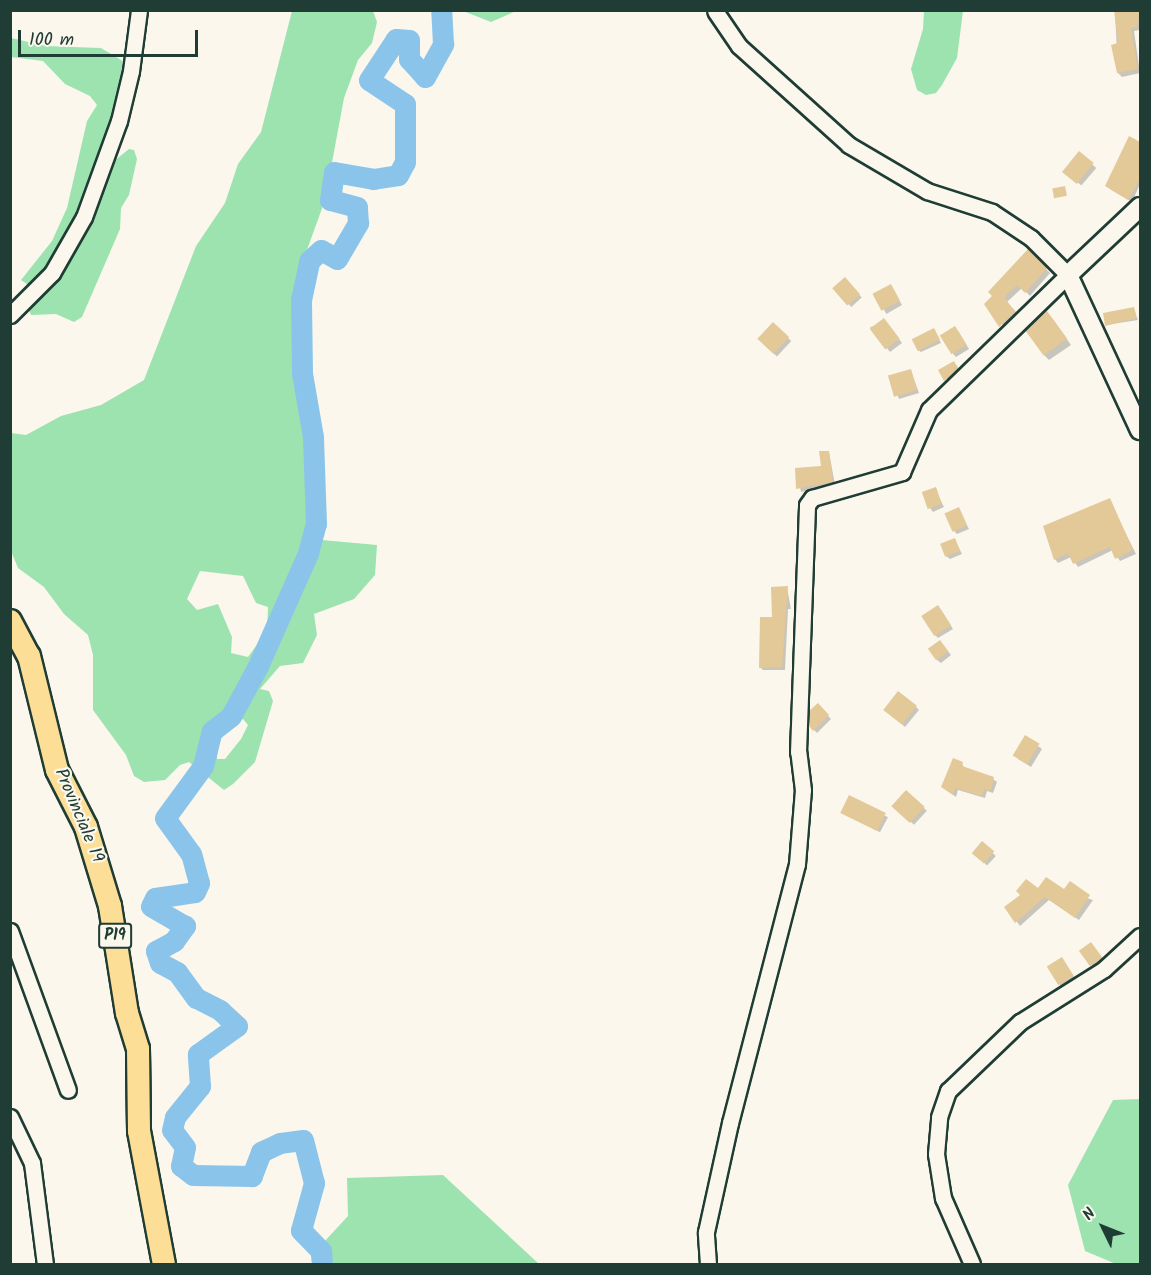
<!DOCTYPE html>
<style>
body{margin:0}
#map{position:relative;width:1151px;height:1275px;overflow:hidden;background:#fbf7ec;font-family:Kalam,sans-serif}
div>[style]{position:absolute}
.green>*{inset:0;background:#9de3af}
.shadow>*{inset:0;background:#0003;transform-origin:0 0}
.river>*{height:21px;margin:-10.5px;padding:0 10.5px;transform-origin:10.5px;border-radius:10.5px;background:#8bc4ea}
.building>*{inset:0;background:#e3c898;transform-origin:0 0}
.roads{filter:drop-shadow(2px 0 #1f3d34) drop-shadow(-2px 0 #1f3d34) drop-shadow(0 2px #1f3d34) drop-shadow(0 -2px #1f3d34)}
.minor>*{height:15px;margin:-7.5px;padding:0 7.5px;transform-origin:7.5px;border-radius:7.5px;background:#fbf7ec}
.tertiary>*{height:18px;margin:-9px;padding:0 9px;transform-origin:9px;border-radius:9px;background:#fbf7ec}
.primary>*{height:22px;margin:-11px;padding:0 11px;transform-origin:11px;border-radius:11px;background:#fcde96}
span{translate:-50% -50%;white-space:nowrap;text-align:center;line-height:1.15;-webkit-text-stroke:4.5px #fbf7ec;paint-order:stroke}
.shield-label span{padding:2px 4px;background:#fbf7ec;border:2px solid;border-radius:4px;-webkit-text-stroke-width:0}
.shield-label{font-size:16px;color:#1f3d34;font-weight:700}
.street-label{font-size:18px;color:#1f3d34}
.frame{position:absolute;inset:0;border:12px solid #1f3d34;pointer-events:none}
.north{position:absolute;left:1073px;top:1197px;width:60px;height:60px;-webkit-text-stroke:4px #fbf7ec;paint-order:stroke;rotate:313deg;font-size:16px;font-weight:700;line-height:24px;text-align:center;color:#1f3d34}
.north::after{content:'';display:block;margin:auto;width:21px;height:27px;background:#1f3d34;clip-path:polygon(50% 0,100% 100%,50% 72%,0 100%)}
.scale{position:absolute;left:18px;top:30px;width:180px;height:27px;box-sizing:border-box;border:3px solid #1f3d34;border-top:0;padding-left:8px;font-size:18px;line-height:21px;white-space:nowrap;color:#1f3d34;-webkit-text-stroke:4px #fbf7ec;paint-order:stroke}
</style>
<div id="map">
<div class="green">
<div style="clip-path:polygon(evenodd,292px 11px,373px 11px,377px 22px,372px 43px,358px 60px,344px 98px,325px 200px,303px 261px,293px 324px,306px 423px,309px 526px,322px 540px,377px 545px,375px 575px,354px 599px,314px 614px,317px 635px,303px 663px,280px 666px,260px 689px,269px 691px,273px 701px,255px 762px,233px 784px,224px 790px,189px 762px,180px 765px,165px 780px,144px 782px,134px 776px,126px 755px,93px 710px,93px 655px,88px 635px,64px 614px,44px 587px,18px 568px,11px 551px,11px 433px,26px 435px,61px 416px,101px 405px,144px 380px,196px 246px,225px 203px,238px 164px,261px 132px,292px 11px,200px 571px,243px 576px,256px 603px,268px 607px,267px 631px,248px 657px,231px 653px,232px 637px,218px 604px,197px 610px,187px 599px,200px 571px,292px 11px,243px 719px,248px 725px,241px 739px,225px 759px,217px 759px,218px 737px,243px 719px)"></div>
<div style="clip-path:polygon(463px 11px,516px 11px,491px 22px)"></div>
<div style="clip-path:polygon(924px 11px,963px 11px,957px 58px,942px 85px,936px 93px,926px 95px,917px 90px,911px 69px,923px 29px)"></div>
<div style="clip-path:polygon(11px 38px,46px 46px,101px 48px,126px 63px,116px 117px,64px 249px,30px 286px,21px 280px,52px 241px,67px 208px,87px 121px,97px 105px,90px 96px,65px 84px,43px 61px,11px 57px)"></div>
<div style="clip-path:polygon(129px 149px,134px 150px,137px 159px,129px 195px,121px 208px,120px 229px,82px 317px,74px 322px,56px 314px,31px 315px,29px 310px,72px 259px,100px 202px,113px 162px)"></div>
<div style="clip-path:polygon(1140px 1099px,1140px 1264px,1116px 1264px,1085px 1251px,1068px 1185px,1113px 1100px)"></div>
<div style="clip-path:polygon(443px 1175px,539px 1264px,312px 1264px,311px 1256px,348px 1216px,347px 1178px)"></div>
</div>
<div class="shadow">
<div style="clip-path:polygon(1140px 10px,1140px 30px,1134px 31px,1140px 73px,1122px 77px,1118px 73px,1115px 12px)"></div>
<div style="clip-path:polygon(1130px 138px,1140px 144px,1140px 184px,1132px 202px,1110px 189px)"></div>
<div style="left:1079px;top:153px;width:23px;height:23px;rotate:41deg"></div>
<div style="clip-path:polygon(1028px 251px,1050px 273px,1030px 296px,1022px 288px,1007px 302px,1018px 314px,1004px 329px,994px 297px)"></div>
<div style="left:845px;top:279px;width:25px;height:14px;rotate:48deg"></div>
<div style="left:891px;top:286px;width:22px;height:18px;rotate:60deg"></div>
<div style="clip-path:polygon(1133px 309px,1138px 320px,1106px 325px)"></div>
<div style="clip-path:polygon(1052px 318px,1071px 345px,1049px 360px,1044px 355px)"></div>
<div style="clip-path:polygon(887px 323px,902px 343px,890px 352px,870px 327px)"></div>
<div style="left:773px;top:324px;width:25px;height:21px;rotate:43deg"></div>
<div style="clip-path:polygon(934px 329px,941px 343px,921px 352px,918px 350px)"></div>
<div style="clip-path:polygon(958px 331px,969px 349px,956px 357px,953px 354px)"></div>
<div style="clip-path:polygon(957px 366px,960px 372px,950px 382px,940px 370px)"></div>
<div style="clip-path:polygon(911px 371px,919px 393px,899px 399px,890px 377px)"></div>
<div style="clip-path:polygon(829px 452px,835px 485px,801px 492px,796px 469px,822px 467px)"></div>
<div style="clip-path:polygon(935px 489px,944px 507px,933px 512px,930px 508px)"></div>
<div style="clip-path:polygon(1109px 500px,1136px 554px,1120px 561px,1113px 550px,1078px 567px,1071px 557px,1058px 563px,1055px 559px)"></div>
<div style="clip-path:polygon(958px 508px,969px 529px,957px 534px,954px 531px)"></div>
<div style="clip-path:polygon(955px 540px,962px 554px,950px 559px,946px 556px)"></div>
<div style="clip-path:polygon(787px 588px,791px 609px,788px 609px,785px 670px,763px 670px,760px 667px)"></div>
<div style="clip-path:polygon(941px 610px,953px 629px,938px 638px,935px 635px)"></div>
<div style="clip-path:polygon(943px 645px,951px 655px,941px 663px,937px 660px)"></div>
<div style="clip-path:polygon(818px 705px,831px 719px,817px 733px,810px 726px)"></div>
<div style="clip-path:polygon(916px 707px,919px 710px,905px 727px,888px 712px)"></div>
<div style="clip-path:polygon(1026px 737px,1042px 749px,1031px 767px,1018px 759px)"></div>
<div style="clip-path:polygon(962px 764px,965px 769px,993px 779px,997px 782px,993px 793px,987px 791px,985px 798px,958px 790px,956px 797px,946px 790px)"></div>
<div style="left:906px;top:792px;width:28px;height:19px;rotate:42deg"></div>
<div style="left:850px;top:797px;width:43px;height:17px;rotate:28deg"></div>
<div style="left:982px;top:843px;width:19px;height:13px;rotate:43deg"></div>
<div style="clip-path:polygon(1038px 890px,1064px 891px,1093px 900px,1079px 920px,1049px 900px,1020px 926px,1006px 907px)"></div>
<div style="clip-path:polygon(1094px 948px,1104px 961px,1095px 968px,1081px 952px)"></div>
<div style="clip-path:polygon(1062px 959px,1076px 980px,1063px 988px,1060px 985px)"></div>
</div>
<div class="river">
<div style="left:322px;top:1264px;width:13px;rotate:-94deg"></div>
<div style="left:321px;top:1251px;width:29px;rotate:-134deg"></div>
<div style="left:301px;top:1230px;width:49px;rotate:-74.5deg"></div>
<div style="left:314px;top:1183px;width:44px;rotate:-104.3deg"></div>
<div style="left:303px;top:1140px;width:23px;rotate:173deg"></div>
<div style="left:280px;top:1143px;width:21px;rotate:155deg"></div>
<div style="left:261px;top:1152px;width:26px;rotate:111deg"></div>
<div style="left:252px;top:1176px;width:59px;rotate:-179deg"></div>
<div style="left:193px;top:1175px;width:15px;rotate:-143deg"></div>
<div style="left:181px;top:1166px;width:19px;rotate:-78deg"></div>
<div style="left:185px;top:1147px;width:21px;rotate:-127deg"></div>
<div style="left:172px;top:1130px;width:13px;rotate:-77deg"></div>
<div style="left:175px;top:1117px;width:40px;rotate:-51deg"></div>
<div style="left:200px;top:1086px;width:32px;rotate:-94deg"></div>
<div style="left:198px;top:1054px;width:48px;rotate:-35.7deg"></div>
<div style="left:237px;top:1026px;width:23px;rotate:-137deg"></div>
<div style="left:220px;top:1010px;width:27px;rotate:-153deg"></div>
<div style="left:196px;top:998px;width:32px;rotate:-126deg"></div>
<div style="left:177px;top:972px;width:19px;rotate:-152deg"></div>
<div style="left:160px;top:963px;width:13px;rotate:-108deg"></div>
<div style="left:156px;top:951px;width:21px;rotate:-29deg"></div>
<div style="left:174px;top:941px;width:19px;rotate:-54deg"></div>
<div style="left:185px;top:926px;width:39px;rotate:-150deg"></div>
<div style="left:151px;top:906px;width:9px;rotate:-63deg"></div>
<div style="left:155px;top:898px;width:40px;rotate:-8.5deg"></div>
<div style="left:195px;top:892px;width:10px;rotate:-66deg"></div>
<div style="left:199px;top:883px;width:30px;rotate:-105deg"></div>
<div style="left:191px;top:854px;width:44px;rotate:-125.8deg"></div>
<div style="left:165px;top:818px;width:64px;rotate:-53.8deg"></div>
<div style="left:203px;top:766px;width:36px;rotate:-76deg"></div>
<div style="left:212px;top:731px;width:24px;rotate:-38deg"></div>
<div style="left:231px;top:716px;width:57px;rotate:-61.6deg"></div>
<div style="left:258px;top:666px;width:124px;rotate:-66.1deg"></div>
<div style="left:308px;top:553px;width:30px;rotate:-75deg"></div>
<div style="left:316px;top:524px;width:87px;rotate:-92deg"></div>
<div style="left:313px;top:437px;width:65px;rotate:-99.8deg"></div>
<div style="left:302px;top:373px;width:73px;rotate:-90.8deg"></div>
<div style="left:301px;top:300px;width:40px;rotate:-78deg"></div>
<div style="left:309px;top:261px;width:16px;rotate:-43deg"></div>
<div style="left:321px;top:250px;width:18px;rotate:29deg"></div>
<div style="left:337px;top:259px;width:42px;rotate:-59.7deg"></div>
<div style="left:358px;top:223px;width:16px;rotate:-94deg"></div>
<div style="left:357px;top:207px;width:28px;rotate:-165deg"></div>
<div style="left:330px;top:200px;width:28px;rotate:-82deg"></div>
<div style="left:334px;top:172px;width:40px;rotate:10deg"></div>
<div style="left:373px;top:179px;width:25px;rotate:-9deg"></div>
<div style="left:398px;top:175px;width:15px;rotate:-62deg"></div>
<div style="left:405px;top:162px;width:58px;rotate:-90deg"></div>
<div style="left:405px;top:104px;width:43px;rotate:-146.3deg"></div>
<div style="left:369px;top:80px;width:49px;rotate:-56.6deg"></div>
<div style="left:396px;top:39px;width:13px;rotate:4deg"></div>
<div style="left:409px;top:40px;width:19px;rotate:90deg"></div>
<div style="left:409px;top:59px;width:24px;rotate:48deg"></div>
<div style="left:425px;top:77px;width:38px;rotate:-61deg"></div>
<div style="left:443px;top:44px;width:34px;rotate:-93deg"></div>
</div>
<div class="building">
<div style="clip-path:polygon(1114px 10px,1140px 10px,1137px 27px,1131px 28px,1138px 69px,1117px 73px,1111px 45px,1118px 43px)"></div>
<div style="clip-path:polygon(1129px 136px,1140px 142px,1140px 179px,1128px 200px,1105px 186px)"></div>
<div style="left:1079px;top:151px;width:19px;height:27px;rotate:39deg"></div>
<div style="left:1065px;top:186px;width:10px;height:13px;rotate:79deg"></div>
<div style="clip-path:polygon(1028px 249px,1047px 268px,1025px 293px,1017px 285px,1004px 297px,1015px 312px,999px 327px,984px 304px,992px 296px,988px 292px)"></div>
<div style="left:845px;top:277px;width:23px;height:17px;rotate:49deg"></div>
<div style="left:891px;top:284px;width:19px;height:21px;rotate:62deg"></div>
<div style="clip-path:polygon(1134px 307px,1137px 318px,1105px 326px,1103px 313px)"></div>
<div style="left:1047px;top:311px;width:34px;height:29px;rotate:54deg"></div>
<div style="left:884px;top:318px;width:26px;height:18px;rotate:53deg"></div>
<div style="left:773px;top:322px;width:22px;height:23px;rotate:43deg"></div>
<div style="left:955px;top:326px;width:22px;height:18px;rotate:58deg"></div>
<div style="left:934px;top:328px;width:13px;height:25px;rotate:63deg"></div>
<div style="clip-path:polygon(954px 361px,958px 368px,944px 381px,938px 370px)"></div>
<div style="left:911px;top:369px;width:22px;height:24px;rotate:74deg"></div>
<div style="clip-path:polygon(819px 451px,829px 451px,833px 482px,796px 489px,795px 468px,821px 466px)"></div>
<div style="left:936px;top:487px;width:18px;height:15px;rotate:71deg"></div>
<div style="clip-path:polygon(1110px 498px,1133px 550px,1115px 559px,1110px 547px,1073px 564px,1068px 553px,1054px 560px,1043px 526px)"></div>
<div style="left:959px;top:507px;width:20px;height:16px;rotate:66deg"></div>
<div style="left:955px;top:538px;width:14px;height:16px;rotate:69deg"></div>
<div style="clip-path:polygon(788px 586px,782px 667px,759px 668px,760px 617px,772px 617px,771px 587px)"></div>
<div style="left:938px;top:605px;width:24px;height:20px;rotate:57deg"></div>
<div style="left:940px;top:640px;width:14px;height:15px;rotate:54deg"></div>
<div style="left:898px;top:691px;width:24px;height:24px;rotate:38deg"></div>
<div style="clip-path:polygon(818px 703px,829px 715px,813px 731px,809px 726px,809px 711px)"></div>
<div style="left:1025px;top:735px;width:17px;height:24px;rotate:31deg"></div>
<div style="clip-path:polygon(953px 758px,963px 762px,962px 766px,994px 777px,991px 791px,984px 789px,982px 796px,955px 788px,953px 795px,941px 787px)"></div>
<div style="left:906px;top:790px;width:25px;height:22px;rotate:42deg"></div>
<div style="left:849px;top:795px;width:41px;height:20px;rotate:26deg"></div>
<div style="left:982px;top:841px;width:16px;height:16px;rotate:40deg"></div>
<div style="clip-path:polygon(1046px 877px,1064px 889px,1070px 881px,1090px 895px,1075px 918px,1045px 897px,1015px 923px,1004px 907px,1020px 895px,1016px 891px,1026px 879px,1038px 888px)"></div>
<div style="left:1091px;top:942px;width:19px;height:15px;rotate:54deg"></div>
<div style="left:1062px;top:957px;width:22px;height:18px;rotate:58deg"></div>
</div>
<div class="roads">
<div class="minor">
<div style="left:10px;top:315px;width:59px;rotate:-45deg"></div>
<div style="left:52px;top:273px;width:64px;rotate:-60.3deg"></div>
<div style="left:84px;top:217px;width:102px;rotate:-70deg"></div>
<div style="left:119px;top:121px;width:51px;rotate:-76.5deg"></div>
<div style="left:131px;top:71px;width:62px;rotate:-82.5deg"></div>
<div style="left:10px;top:931px;width:169px;rotate:70deg"></div>
<div style="left:10px;top:1117px;width:51px;rotate:64.4deg"></div>
<div style="left:32px;top:1163px;width:102px;rotate:82.7deg"></div>
<div style="left:708px;top:1264px;width:32px;rotate:-94deg"></div>
<div style="left:706px;top:1232px;width:112px;rotate:-77.6deg"></div>
<div style="left:730px;top:1123px;width:268px;rotate:-75.5deg"></div>
<div style="left:797px;top:864px;width:74px;rotate:-85.4deg"></div>
<div style="left:803px;top:790px;width:38px;rotate:-97deg"></div>
<div style="left:798px;top:752px;width:247px;rotate:-87.9deg"></div>
<div style="left:807px;top:505px;width:9px;rotate:-54deg"></div>
<div style="left:812px;top:498px;width:94px;rotate:-16.1deg"></div>
<div style="left:902px;top:472px;width:68px;rotate:-66.5deg"></div>
<div style="left:929px;top:410px;width:194px;rotate:-44.2deg"></div>
<div style="left:1068px;top:275px;width:52px;rotate:-135deg"></div>
<div style="left:1031px;top:238px;width:47px;rotate:-146.3deg"></div>
<div style="left:992px;top:212px;width:68px;rotate:-162.1deg"></div>
<div style="left:927px;top:191px;width:91px;rotate:-149.5deg"></div>
<div style="left:849px;top:145px;width:148px;rotate:-138deg"></div>
<div style="left:739px;top:46px;width:42px;rotate:-124.4deg"></div>
<div style="left:972px;top:1264px;width:72px;rotate:-113.7deg"></div>
<div style="left:943px;top:1198px;width:45px;rotate:-99deg"></div>
<div style="left:936px;top:1154px;width:37px;rotate:-85deg"></div>
<div style="left:939px;top:1117px;width:28px;rotate:-71deg"></div>
<div style="left:948px;top:1091px;width:100px;rotate:-43.8deg"></div>
<div style="left:1020px;top:1022px;width:99px;rotate:-32.2deg"></div>
<div style="left:1104px;top:969px;width:49px;rotate:-42.5deg"></div>
</div>
<div class="tertiary">
<div style="left:1140px;top:207px;width:99px;rotate:136.6deg"></div>
<div style="left:1068px;top:275px;width:171px;rotate:65.1deg"></div>
</div>
<div class="primary">
<div style="left:10px;top:621px;width:40px;rotate:62deg"></div>
<div style="left:29px;top:656px;width:117px;rotate:76.2deg"></div>
<div style="left:57px;top:770px;width:64px;rotate:63deg"></div>
<div style="left:86px;top:827px;width:83px;rotate:73.1deg"></div>
<div style="left:110px;top:906px;width:108px;rotate:81deg"></div>
<div style="left:127px;top:1013px;width:38px;rotate:73deg"></div>
<div style="left:138px;top:1049px;width:82px;rotate:89.3deg"></div>
<div style="left:139px;top:1131px;width:135px;rotate:79.4deg"></div>
</div>
</div>
<div class="shield-label">
<span style="left:115px;top:936px">P19</span>
</div>
<div class="street-label">
<span style="left:78px;top:816px;rotate:67deg">Provinciale 19</span>
</div>
<div class="frame"></div>
<div class="north">N</div>
<div class="scale">100 m</div>
</div>
